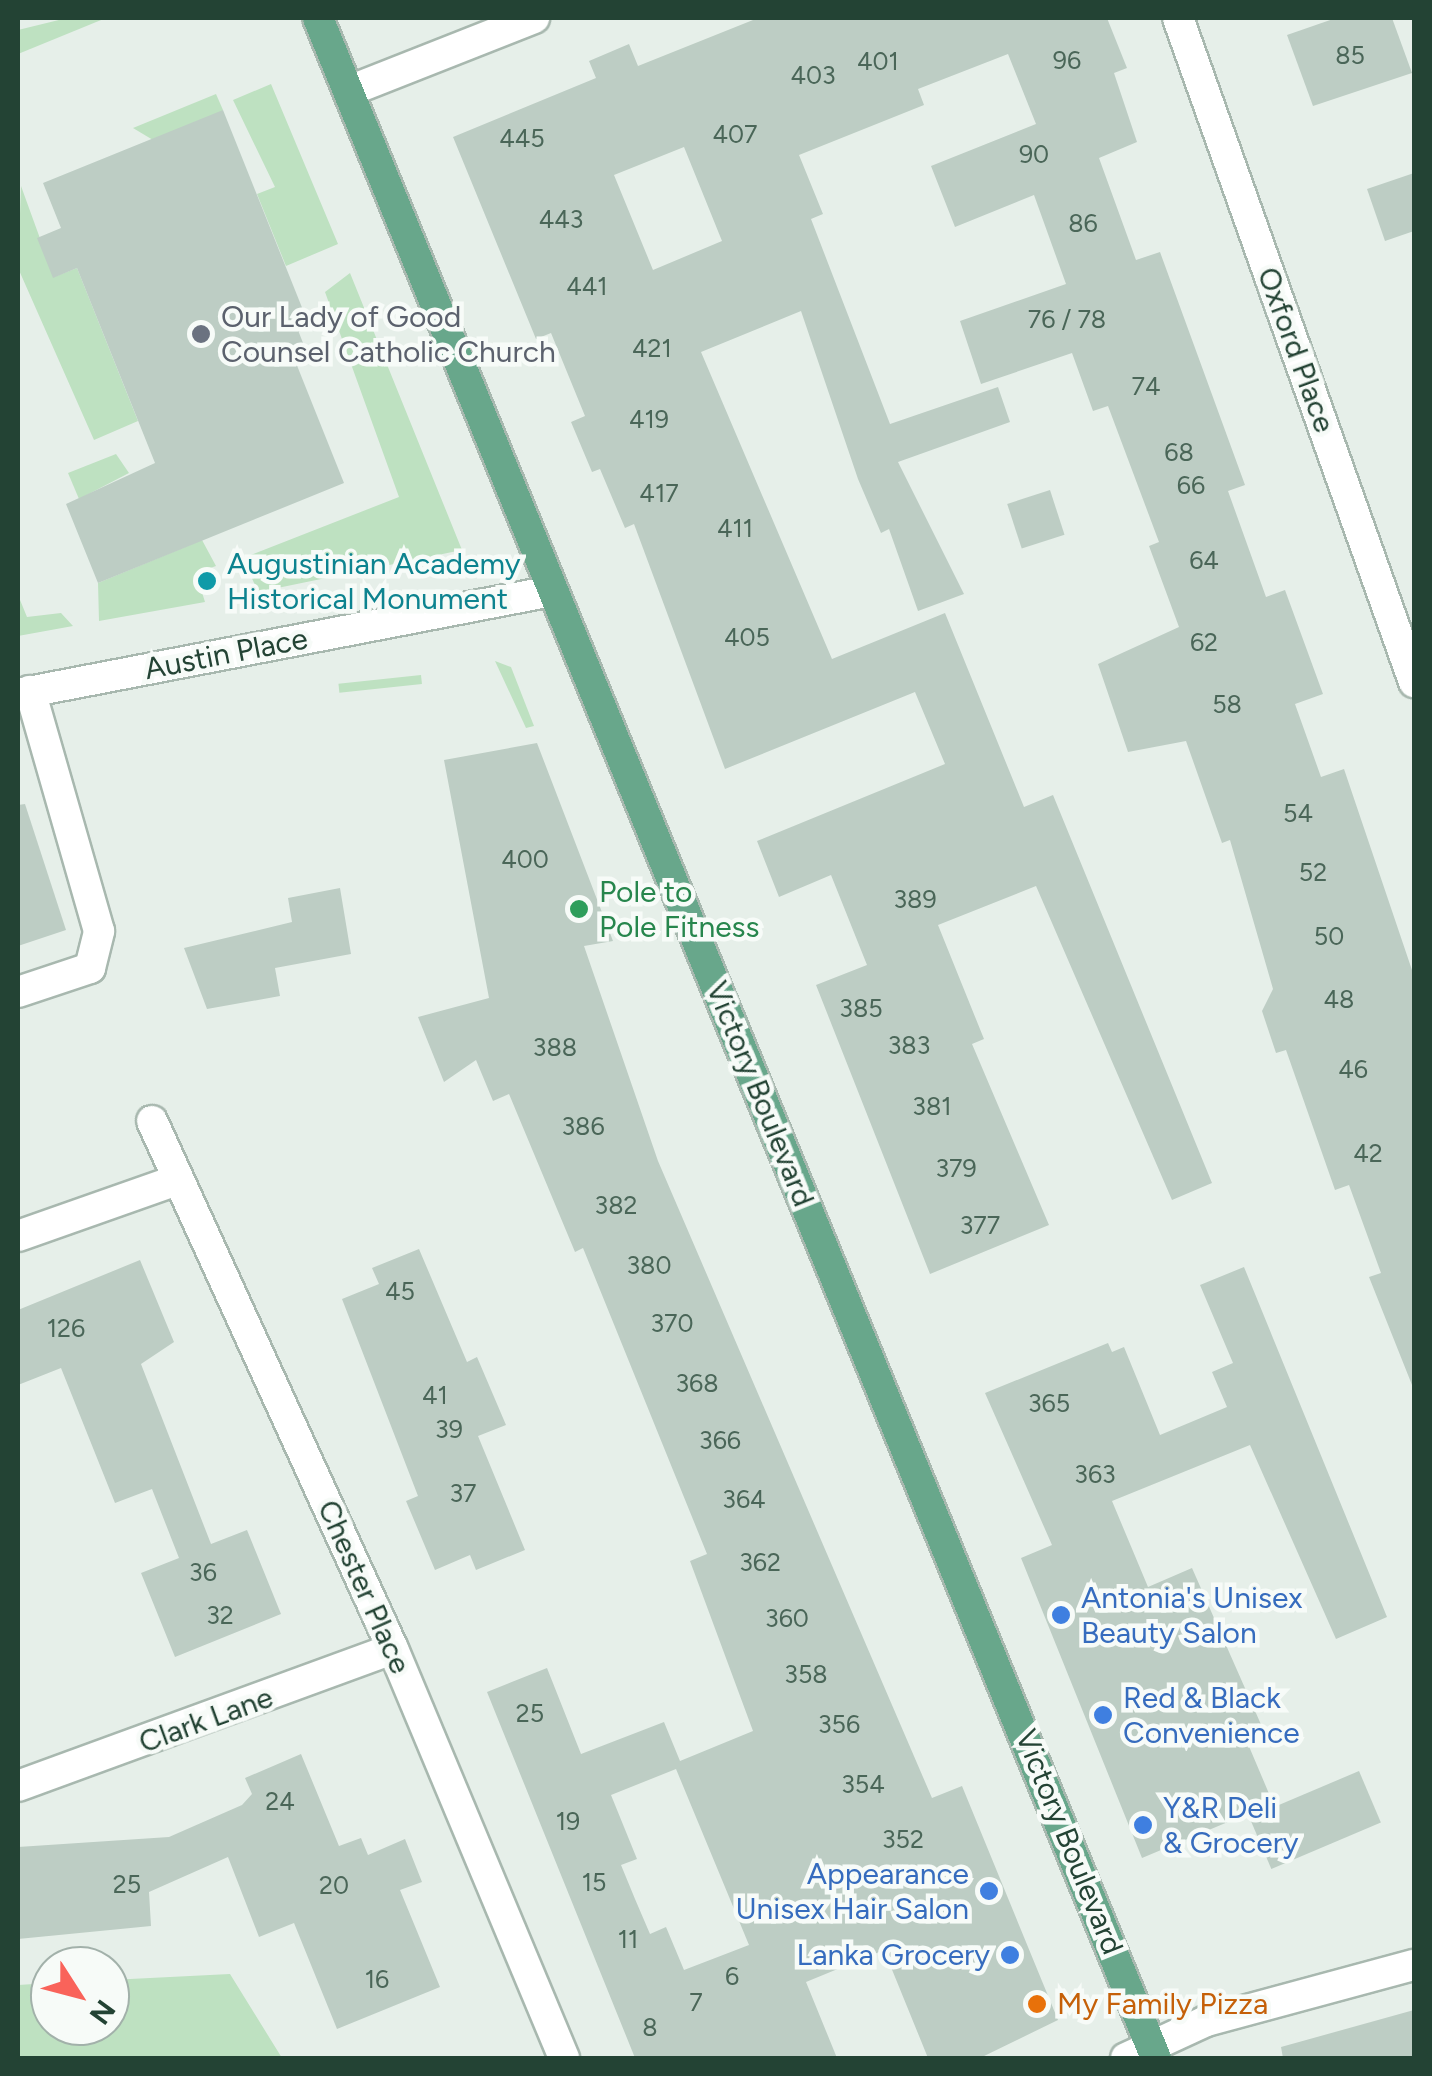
<!DOCTYPE html>
<style>
body{margin:0}
#map{position:relative;width:1432px;height:2076px;overflow:hidden;background:#e6efe9;font-family:Figtree,sans-serif}
div>[style]{position:absolute}
.green>*{inset:0;background:#bee1c1;transform-origin:0 0}
.building>*{inset:0;background:#bdcdc4;transform-origin:0 0}
.roads{filter:drop-shadow(2px 0 #a8b8af) drop-shadow(-2px 0 #a8b8af) drop-shadow(0 2px #a8b8af) drop-shadow(0 -2px #a8b8af)}
.minor>*{height:30px;margin:-15px;padding:0 15px;transform-origin:15px;border-radius:15px;background:#fff}
.major>*{height:30px;margin:-15px;padding:0 15px;transform-origin:15px;border-radius:15px;background:#68a78b}
.dots>*{width:28px;height:28px;translate:-50% -50%;box-sizing:border-box;border:5px solid #f7fbf8;border-radius:50%}
span{translate:-50% -50%;white-space:nowrap;text-align:center;line-height:1.15;-webkit-text-stroke:9px #f7fbf8;paint-order:stroke}
.number-label{font-size:25px;color:#4a6658}
.number-label span{-webkit-text-stroke-width:0}
.worship-label{font-size:30px;color:#5b616d}
.left{translate:0 -50%;text-align:left}
.street-label{font-size:30px;color:#234334}
.culture-label{font-size:30px;color:#0d838f}
.leisure-label{font-size:30px;color:#27864d}
.shop-label{font-size:30px;color:#366cbe}
.right{translate:-100% -50%;text-align:right}
.food-label{font-size:30px;color:#c56008}
.frame{position:absolute;inset:0;border:20px solid #234334;pointer-events:none}
.north{position:absolute;left:30px;top:1946px;width:100px;height:100px;box-sizing:border-box;background:#f7fbf8;border:2px solid #a2b1aa;border-radius:50%;rotate:126deg;font-size:28px;font-weight:700;line-height:40px;text-align:center;color:#234334}
.north::after{content:'';display:block;margin:auto;width:35px;height:45px;background:#f9635a;clip-path:polygon(50% 0,100% 100%,50% 72%,0 100%)}
</style>
<div id="map">
<div class="green">
<div style="clip-path:polygon(67px 18px,106px 18px,18px 54px,18px 30px)"></div>
<div style="clip-path:polygon(271px 84px,338px 244px,286px 266px,257px 194px,275px 187px,233px 100px)"></div>
<div style="clip-path:polygon(216px 94px,223px 110px,211px 121px,158px 143px,133px 128px)"></div>
<div style="clip-path:polygon(21px 186px,54px 277px,77px 268px,138px 421px,94px 440px,18px 268px)"></div>
<div style="clip-path:polygon(350px 273px,462px 550px,258px 592px,243px 558px,399px 497px,325px 292px)"></div>
<div style="clip-path:polygon(116px 454px,129px 473px,79px 499px,68px 473px)"></div>
<div style="clip-path:polygon(202px 540px,216px 566px,196px 573px,205px 602px,99px 621px,98px 583px)"></div>
<div style="clip-path:polygon(18px 595px,27px 617px,61px 613px,73px 626px,18px 636px)"></div>
<div style="clip-path:polygon(495px 661px,511px 667px,534px 726px,526px 728px)"></div>
<div style="left:421px;top:675px;width:9px;height:83px;rotate:84deg"></div>
<div style="clip-path:polygon(230px 1974px,282px 2058px,18px 2058px,18px 1985px,50px 1983px,50px 2026px,110px 2026px,110px 1980px)"></div>
</div>
<div class="building">
<div style="clip-path:polygon(evenodd,758px 18px,1107px 18px,1127px 68px,1114px 73px,1137px 142px,1099px 158px,1136px 260px,1160px 252px,1245px 485px,1228px 491px,1266px 597px,1285px 590px,1323px 694px,1295px 704px,1321px 777px,1344px 769px,1414px 976px,1414px 1390px,1369px 1277px,1381px 1273px,1349px 1185px,1335px 1190px,1286px 1050px,1276px 1053px,1262px 1011px,1273px 989px,1230px 840px,1222px 843px,1186px 741px,1128px 752px,1098px 664px,1179px 627px,1149px 546px,1159px 542px,1108px 406px,1093px 411px,1072px 353px,981px 384px,960px 321px,1066px 284px,1034px 195px,955px 227px,931px 166px,1036px 124px,1008px 54px,918px 89px,924px 105px,799px 155px,823px 214px,811px 219px,890px 424px,998px 387px,1010px 422px,898px 462px,964px 594px,918px 611px,889px 529px,881px 533px,858px 479px,801px 311px,701px 352px,832px 659px,945px 613px,1024px 807px,1053px 795px,1212px 1183px,1172px 1200px,1036px 886px,938px 925px,984px 1039px,972px 1044px,1049px 1225px,930px 1274px,816px 985px,867px 965px,831px 875px,779px 897px,757px 841px,945px 764px,915px 692px,725px 769px,634px 524px,625px 528px,600px 469px,592px 472px,571px 422px,585px 416px,551px 333px,536px 339px,453px 137px,596px 78px,589px 61px,629px 44px,638px 66px,758px 18px,684px 147px,722px 241px,653px 270px,614px 175px,684px 147px)"></div>
<div style="clip-path:polygon(1336px 18px,1392px 18px,1412px 73px,1313px 106px,1287px 35px)"></div>
<div style="clip-path:polygon(223px 110px,303px 310px,292px 315px,307px 353px,294px 358px,344px 483px,98px 583px,66px 504px,155px 463px,77px 268px,53px 278px,37px 238px,61px 228px,43px 183px)"></div>
<div style="clip-path:polygon(1414px 173px,1414px 231px,1385px 241px,1367px 189px)"></div>
<div style="left:1050px;top:490px;width:47px;height:45px;rotate:72deg"></div>
<div style="clip-path:polygon(evenodd,537px 743px,613px 941px,584px 946px,658px 1161px,932px 1798px,962px 1786px,1058px 2020px,980px 2058px,928px 2058px,884px 1950px,806px 1982px,837px 2058px,635px 2058px,487px 1692px,547px 1668px,581px 1754px,664px 1722px,680px 1761px,753px 1731px,690px 1561px,707px 1554px,583px 1248px,575px 1252px,509px 1094px,493px 1101px,476px 1060px,444px 1082px,418px 1017px,489px 998px,444px 760px,537px 743px,676px 1769px,749px 1945px,684px 1970px,666px 1927px,650px 1934px,635px 1899px,621px 1865px,637px 1859px,611px 1795px,676px 1769px)"></div>
<div style="clip-path:polygon(25px 804px,66px 930px,18px 946px,18px 805px)"></div>
<div style="clip-path:polygon(340px 888px,351px 954px,275px 968px,280px 996px,207px 1009px,184px 948px,292px 922px,288px 898px)"></div>
<div style="clip-path:polygon(419px 1249px,467px 1362px,477px 1357px,506px 1425px,478px 1436px,525px 1550px,476px 1570px,470px 1555px,435px 1570px,406px 1501px,418px 1496px,342px 1299px,379px 1284px,372px 1268px)"></div>
<div style="clip-path:polygon(140px 1260px,174px 1342px,141px 1364px,211px 1544px,247px 1530px,281px 1614px,175px 1657px,141px 1573px,179px 1558px,152px 1489px,115px 1503px,61px 1368px,18px 1385px,18px 1310px)"></div>
<div style="clip-path:polygon(1244px 1267px,1387px 1617px,1336px 1639px,1250px 1445px,1112px 1501px,1148px 1587px,1192px 1568px,1263px 1729px,1245px 1737px,1273px 1803px,1142px 1858px,1021px 1558px,1052px 1545px,985px 1393px,1108px 1343px,1112px 1352px,1124px 1347px,1160px 1435px,1227px 1407px,1212px 1372px,1233px 1363px,1200px 1285px)"></div>
<div style="clip-path:polygon(301px 1754px,339px 1846px,361px 1838px,368px 1855px,405px 1839px,422px 1882px,400px 1890px,440px 1987px,337px 2029px,294px 1923px,259px 1937px,228px 1857px,149px 1892px,151px 1926px,18px 1939px,18px 1847px,169px 1837px,242px 1805px,252px 1794px,245px 1778px)"></div>
<div style="left:1359px;top:1771px;width:56px;height:119px;rotate:67deg"></div>
<div style="clip-path:polygon(1414px 2010px,1414px 2058px,1283px 2058px,1281px 2047px)"></div>
</div>
<div class="roads">
<div class="minor">
<div style="left:1178px;top:18px;width:705px;rotate:70.43deg"></div>
<div style="left:349px;top:91px;width:199px;rotate:-21.5deg"></div>
<div style="left:18px;top:694px;width:544px;rotate:-10.92deg"></div>
<div style="left:18px;top:992px;width:76px;rotate:-18.4deg"></div>
<div style="left:90px;top:968px;width:38px;rotate:-76deg"></div>
<div style="left:99px;top:931px;width:250px;rotate:-106deg"></div>
<div style="left:152px;top:1121px;width:580px;rotate:65.47deg"></div>
<div style="left:393px;top:1649px;width:443px;rotate:67.3deg"></div>
<div style="left:18px;top:1236px;width:169px;rotate:-19.4deg"></div>
<div style="left:18px;top:1786px;width:399px;rotate:-20.1deg"></div>
<div style="left:1126px;top:2058px;width:88px;rotate:-24.8deg"></div>
<div style="left:1206px;top:2021px;width:215px;rotate:-15.1deg"></div>
</div>
<div class="major">
<div style="left:318px;top:18px;width:2205px;rotate:67.67deg"></div>
</div>
</div>
<div class="dots">
<div style="left:201px;top:334px;background:#6b7280"></div>
<div style="left:207px;top:581px;background:#0f9aa8"></div>
<div style="left:579px;top:909px;background:#2e9e5b"></div>
<div style="left:1061px;top:1615px;background:#3f7fe0"></div>
<div style="left:1103px;top:1715px;background:#3f7fe0"></div>
<div style="left:1143px;top:1825px;background:#3f7fe0"></div>
<div style="left:989px;top:1891px;background:#3f7fe0"></div>
<div style="left:1010px;top:1955px;background:#3f7fe0"></div>
<div style="left:1037px;top:2004px;background:#e8710a"></div>
</div>
<div class="number-label">
<span style="left:1350px;top:55px">85</span>
<span style="left:1067px;top:60px">96</span>
<span style="left:878px;top:61px">401</span>
<span style="left:813px;top:75px">403</span>
<span style="left:735px;top:134px">407</span>
<span style="left:522px;top:138px">445</span>
<span style="left:1034px;top:154px">90</span>
<span style="left:561px;top:219px">443</span>
<span style="left:1083px;top:223px">86</span>
<span style="left:587px;top:286px">441</span>
<span style="left:1067px;top:319px">76 / 78</span>
<span style="left:652px;top:348px">421</span>
<span style="left:1146px;top:386px">74</span>
<span style="left:649px;top:419px">419</span>
<span style="left:1179px;top:452px">68</span>
<span style="left:1191px;top:485px">66</span>
<span style="left:659px;top:493px">417</span>
<span style="left:735px;top:528px">411</span>
<span style="left:1204px;top:560px">64</span>
<span style="left:747px;top:637px">405</span>
<span style="left:1204px;top:642px">62</span>
<span style="left:1227px;top:704px">58</span>
<span style="left:1298px;top:813px">54</span>
<span style="left:525px;top:859px">400</span>
<span style="left:1313px;top:872px">52</span>
<span style="left:915px;top:899px">389</span>
<span style="left:1329px;top:936px">50</span>
<span style="left:1339px;top:999px">48</span>
<span style="left:861px;top:1008px">385</span>
<span style="left:909px;top:1045px">383</span>
<span style="left:555px;top:1047px">388</span>
<span style="left:1353px;top:1069px">46</span>
<span style="left:932px;top:1106px">381</span>
<span style="left:583px;top:1126px">386</span>
<span style="left:1368px;top:1153px">42</span>
<span style="left:956px;top:1168px">379</span>
<span style="left:616px;top:1205px">382</span>
<span style="left:980px;top:1225px">377</span>
<span style="left:649px;top:1265px">380</span>
<span style="left:400px;top:1291px">45</span>
<span style="left:672px;top:1323px">370</span>
<span style="left:66px;top:1328px">126</span>
<span style="left:697px;top:1383px">368</span>
<span style="left:435px;top:1395px">41</span>
<span style="left:1049px;top:1403px">365</span>
<span style="left:449px;top:1429px">39</span>
<span style="left:720px;top:1440px">366</span>
<span style="left:1095px;top:1474px">363</span>
<span style="left:463px;top:1493px">37</span>
<span style="left:744px;top:1499px">364</span>
<span style="left:760px;top:1562px">362</span>
<span style="left:203px;top:1572px">36</span>
<span style="left:220px;top:1615px">32</span>
<span style="left:787px;top:1618px">360</span>
<span style="left:806px;top:1674px">358</span>
<span style="left:530px;top:1713px">25</span>
<span style="left:839px;top:1724px">356</span>
<span style="left:863px;top:1784px">354</span>
<span style="left:280px;top:1801px">24</span>
<span style="left:568px;top:1821px">19</span>
<span style="left:903px;top:1839px">352</span>
<span style="left:594px;top:1882px">15</span>
<span style="left:127px;top:1884px">25</span>
<span style="left:334px;top:1885px">20</span>
<span style="left:628px;top:1939px">11</span>
<span style="left:732px;top:1976px">6</span>
<span style="left:377px;top:1979px">16</span>
<span style="left:696px;top:2002px">7</span>
<span style="left:650px;top:2027px">8</span>
</div>
<div class="worship-label">
<span class="left" style="left:221px;top:334px">Our Lady of Good<br>Counsel Catholic Church</span>
</div>
<div class="street-label">
<span style="left:1296px;top:350px;rotate:70deg">Oxford Place</span>
<span style="left:226px;top:654px;rotate:-11deg">Austin Place</span>
<span style="left:760px;top:1094px;rotate:68deg">Victory Boulevard</span>
<span style="left:364px;top:1587px;rotate:66deg">Chester Place</span>
<span style="left:206px;top:1720px;rotate:-20deg">Clark Lane</span>
<span style="left:1069px;top:1842px;rotate:68deg">Victory Boulevard</span>
</div>
<div class="culture-label">
<span class="left" style="left:227px;top:581px">Augustinian Academy<br>Historical Monument</span>
</div>
<div class="leisure-label">
<span class="left" style="left:599px;top:909px">Pole to<br>Pole Fitness</span>
</div>
<div class="shop-label">
<span class="left" style="left:1081px;top:1615px">Antonia's Unisex<br>Beauty Salon</span>
<span class="left" style="left:1123px;top:1715px">Red &amp; Black<br>Convenience</span>
<span class="left" style="left:1163px;top:1825px">Y&amp;R Deli<br>&amp; Grocery</span>
<span class="right" style="left:969px;top:1891px">Appearance<br>Unisex Hair Salon</span>
<span class="right" style="left:990px;top:1955px">Lanka Grocery</span>
</div>
<div class="food-label">
<span class="left" style="left:1057px;top:2004px">My Family Pizza</span>
</div>
<div class="frame"></div>
<div class="north">N</div>
</div>
